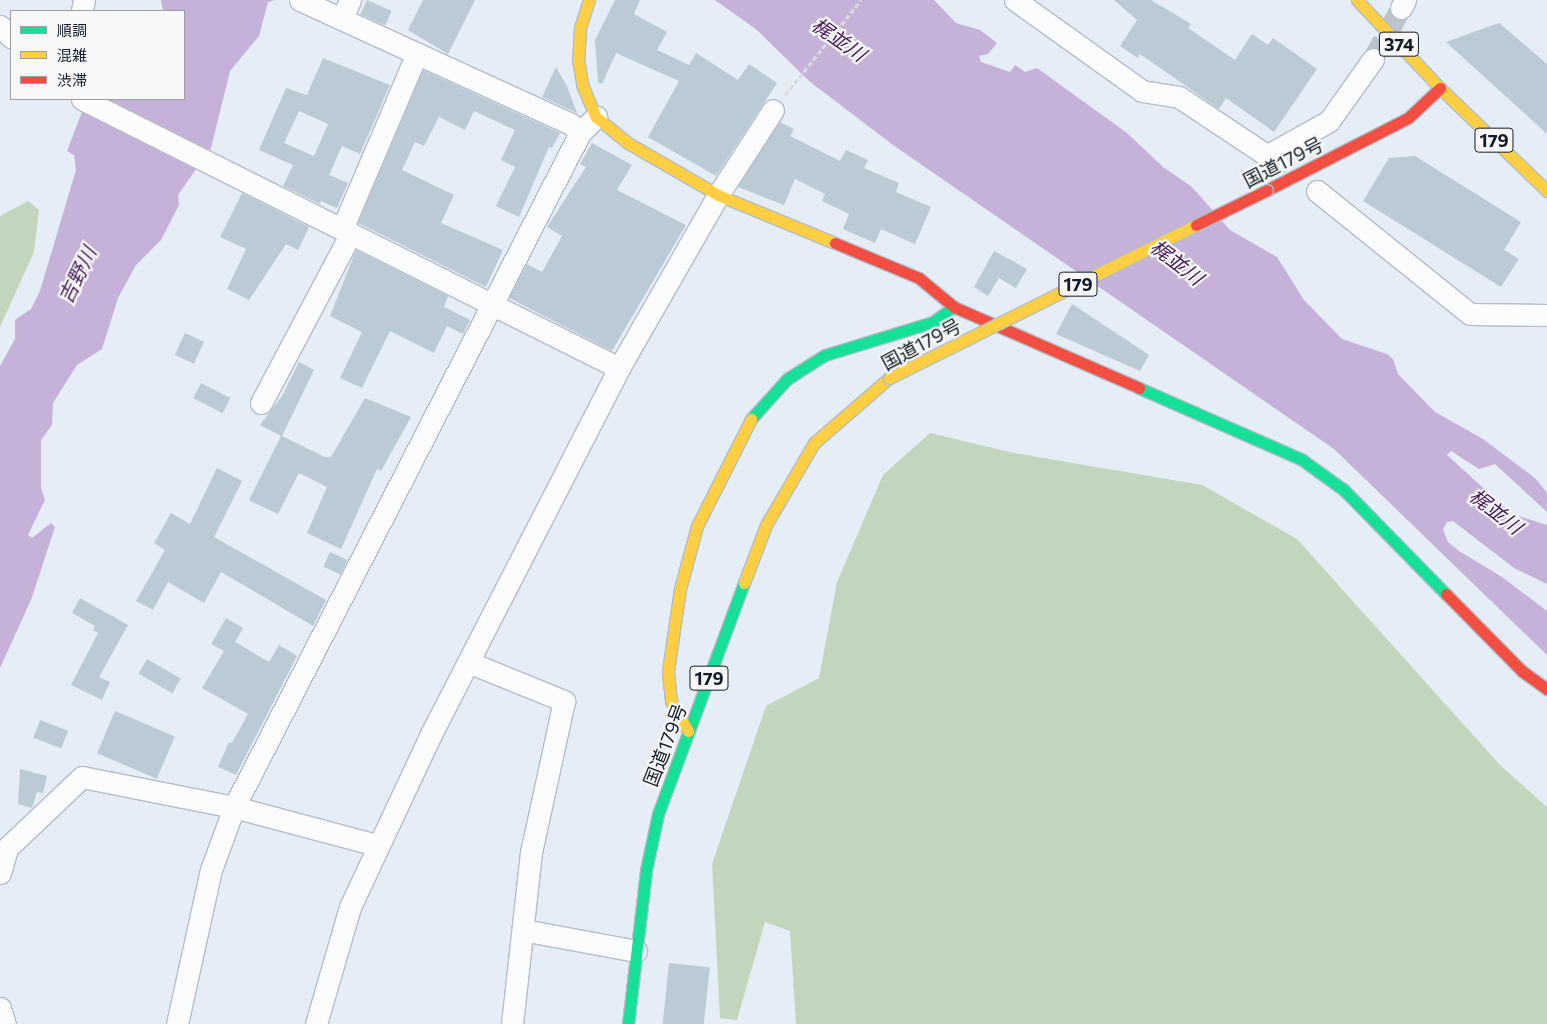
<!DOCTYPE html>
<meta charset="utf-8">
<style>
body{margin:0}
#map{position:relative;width:1547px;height:1024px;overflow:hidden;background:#e5edf6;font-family:Commissioner,"Noto Sans JP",sans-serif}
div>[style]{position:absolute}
.green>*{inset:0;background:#c1d6bd}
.water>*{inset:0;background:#c6b2d9}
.building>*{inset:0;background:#bbcbd6;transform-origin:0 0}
.street-tunnel>*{height:21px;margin-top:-10.5px;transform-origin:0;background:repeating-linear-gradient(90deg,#bbc3cd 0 21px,transparent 0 32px)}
.path>*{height:3px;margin-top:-1.5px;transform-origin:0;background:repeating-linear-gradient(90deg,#d8dadd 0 5px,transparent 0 7.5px)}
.roads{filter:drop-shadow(1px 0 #b3bdc7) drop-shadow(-1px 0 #b3bdc7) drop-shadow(0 1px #b3bdc7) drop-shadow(0 -1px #b3bdc7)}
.street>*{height:21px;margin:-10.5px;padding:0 10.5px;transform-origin:10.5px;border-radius:10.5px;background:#fbfcfe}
.fast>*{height:11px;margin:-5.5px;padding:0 5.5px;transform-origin:5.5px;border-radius:5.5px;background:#16e098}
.slow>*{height:11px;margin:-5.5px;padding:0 5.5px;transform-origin:5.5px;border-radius:5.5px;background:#ffcf43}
.jam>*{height:11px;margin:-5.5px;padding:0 5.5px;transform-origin:5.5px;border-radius:5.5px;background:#f24e42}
.bridges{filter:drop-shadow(1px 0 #b3bdc7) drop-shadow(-1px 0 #b3bdc7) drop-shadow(0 1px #b3bdc7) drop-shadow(0 -1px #b3bdc7)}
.slow-bridge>*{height:11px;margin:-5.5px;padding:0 5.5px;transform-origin:5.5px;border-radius:5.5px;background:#ffcf43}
.jam-bridge>*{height:11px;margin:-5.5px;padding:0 5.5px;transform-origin:5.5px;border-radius:5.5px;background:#f24e42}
span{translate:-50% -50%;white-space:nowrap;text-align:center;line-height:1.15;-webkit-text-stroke:4.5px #f8f8f8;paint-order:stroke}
.shield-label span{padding:1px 4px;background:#f8f8f8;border:1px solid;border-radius:4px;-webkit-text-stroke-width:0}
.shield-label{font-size:18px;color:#111d2a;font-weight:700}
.street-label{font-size:19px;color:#111d2a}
.water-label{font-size:20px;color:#451b5b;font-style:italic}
.legend{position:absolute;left:10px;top:10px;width:175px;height:90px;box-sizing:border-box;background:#f8f8f8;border:1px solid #9ca0a6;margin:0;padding:6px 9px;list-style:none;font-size:15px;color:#111d2a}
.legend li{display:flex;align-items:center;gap:10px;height:25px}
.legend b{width:25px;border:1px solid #9ca0a6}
</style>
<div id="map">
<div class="green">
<div style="clip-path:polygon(28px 201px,39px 210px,34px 252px,0 327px,0 216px)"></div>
<div style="clip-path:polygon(930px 433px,1014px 453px,1202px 485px,1297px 539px,1500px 765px,1547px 807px,1547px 1024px,796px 1024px,790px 931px,765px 922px,737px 1020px,720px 1018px,712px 864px,766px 706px,819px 678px,837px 582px,883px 475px)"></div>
</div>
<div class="water">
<div style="clip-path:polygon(161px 0,275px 0,268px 2px,259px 36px,230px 71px,211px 148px,178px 195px,179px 205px,161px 240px,136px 265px,118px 298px,102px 349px,77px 365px,53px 403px,52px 425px,41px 440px,41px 488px,45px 500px,28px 535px,32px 538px,51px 523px,55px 527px,31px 600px,0 668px,0 366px,15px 339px,15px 320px,31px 309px,40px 291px,76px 170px,74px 155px,67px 151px,87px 99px,184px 99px,184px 11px,163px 11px)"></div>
<div style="clip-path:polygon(715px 0,934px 0,956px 23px,980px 30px,997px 43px,988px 54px,979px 56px,981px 62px,1010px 72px,1015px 65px,1025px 72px,1037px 68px,1127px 133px,1163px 167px,1192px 187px,1230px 230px,1277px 257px,1304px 300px,1342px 339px,1387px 354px,1393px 359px,1398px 374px,1435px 412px,1483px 439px,1535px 478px,1547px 493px,1547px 512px,1495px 464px,1479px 469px,1451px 451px,1447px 455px,1512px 514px,1547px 525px,1547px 584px,1514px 568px,1453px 521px,1447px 522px,1443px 529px,1448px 542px,1459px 551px,1502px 577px,1547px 611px,1547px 655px,1334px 449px,893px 145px,809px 81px,757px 30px)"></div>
</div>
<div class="building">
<div style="left:367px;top:0;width:27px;height:16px;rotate:24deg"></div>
<div style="clip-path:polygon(423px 0,475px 0,448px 54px,408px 30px)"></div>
<div style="clip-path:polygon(615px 0,640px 0,634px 14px,667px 32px,657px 50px,689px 65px,696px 53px,738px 80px,749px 64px,777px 83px,716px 176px,648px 137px,679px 81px,616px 53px,602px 84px,598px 82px,595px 40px)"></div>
<div style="clip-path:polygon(1114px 0,1151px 0,1191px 24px,1188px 28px,1235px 60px,1252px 34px,1268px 45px,1273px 38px,1317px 69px,1274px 132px,1226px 98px,1219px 109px,1140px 54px,1138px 58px,1120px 46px,1137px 20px)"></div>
<div style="clip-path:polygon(1499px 23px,1547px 64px,1547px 134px,1446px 42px)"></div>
<div style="clip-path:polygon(evenodd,323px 58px,390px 85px,360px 154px,342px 146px,329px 175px,348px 183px,337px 208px,321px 201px,320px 204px,283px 186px,293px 165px,259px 150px,286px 88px,307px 95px,323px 58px,299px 111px,328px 124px,314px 156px,284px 143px,299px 111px)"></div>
<div style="clip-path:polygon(556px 67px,567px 86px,577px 113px,542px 97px)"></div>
<div style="clip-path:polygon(423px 70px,560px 133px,552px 148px,549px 147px,519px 217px,496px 206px,515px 167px,501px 160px,515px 130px,474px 111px,465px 130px,439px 117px,424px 146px,415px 142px,402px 170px,454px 195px,441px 223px,503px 250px,486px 287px,358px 223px)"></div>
<div style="clip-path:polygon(780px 122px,794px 129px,790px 136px,840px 161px,846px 150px,868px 160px,864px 168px,899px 183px,896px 192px,931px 207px,915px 244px,881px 229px,875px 243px,843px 229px,849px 214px,822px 201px,825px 194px,795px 179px,784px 205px,738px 187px)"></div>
<div style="clip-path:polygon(592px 143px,632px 165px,617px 190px,686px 225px,612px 351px,509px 298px,527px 264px,542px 272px,562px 236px,547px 227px,586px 167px,580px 164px)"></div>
<div style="clip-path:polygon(1415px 156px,1521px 222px,1504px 250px,1519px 259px,1501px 287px,1363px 201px,1389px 158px)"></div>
<div style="clip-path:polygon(242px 193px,309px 227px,298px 250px,286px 244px,249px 300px,227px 289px,246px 249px,220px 237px)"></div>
<div style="clip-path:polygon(356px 250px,448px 296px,444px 307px,470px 320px,463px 334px,447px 326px,434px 353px,390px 331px,362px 388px,340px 378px,362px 332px,330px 316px)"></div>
<div style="clip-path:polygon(994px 251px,1027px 269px,1016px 288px,999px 278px,988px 296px,974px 287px)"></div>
<div style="clip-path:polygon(1072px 304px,1149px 355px,1140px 371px,1056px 334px)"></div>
<div style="left:185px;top:333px;width:21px;height:24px;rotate:25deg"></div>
<div style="clip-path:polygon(299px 362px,314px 370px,282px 436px,325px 457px,331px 457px,365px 398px,411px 417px,381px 471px,377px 469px,341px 549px,307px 533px,327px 487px,299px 473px,278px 514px,249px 500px,281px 436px,260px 425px,282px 396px)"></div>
<div style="left:201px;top:383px;width:33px;height:17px;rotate:27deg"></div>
<div style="clip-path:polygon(217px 468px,242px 481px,214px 537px,326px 600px,313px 626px,221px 572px,204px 603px,168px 582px,153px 610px,136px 601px,165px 550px,154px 543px,171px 513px,190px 524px)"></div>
<div style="left:330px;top:552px;width:19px;height:16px;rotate:25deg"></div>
<div style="clip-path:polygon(80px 598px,128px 625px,99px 677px,110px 682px,102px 700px,71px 685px,98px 633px,93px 630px,95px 626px,72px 613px)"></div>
<div style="clip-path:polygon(226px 618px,243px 628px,235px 642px,269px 662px,279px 645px,297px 656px,236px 775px,218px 767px,229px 742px,232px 743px,248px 714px,202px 688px,224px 651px,211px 644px)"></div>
<div style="left:147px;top:659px;width:39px;height:17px;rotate:30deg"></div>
<div style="left:115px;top:711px;width:65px;height:46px;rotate:23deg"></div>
<div style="left:40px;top:720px;width:30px;height:19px;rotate:21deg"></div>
<div style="clip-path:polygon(20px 769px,47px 776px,43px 793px,37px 792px,32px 808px,18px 804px)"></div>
<div style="left:669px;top:963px;width:41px;height:61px;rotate:6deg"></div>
</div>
<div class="street-tunnel">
<div style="left:1373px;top:59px;width:58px;rotate:-61.2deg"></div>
</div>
<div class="path">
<div style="left:785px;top:95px;width:122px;rotate:-51.3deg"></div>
</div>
<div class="roads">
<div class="street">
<div style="left:300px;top:0;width:298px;rotate:24.6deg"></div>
<div style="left:571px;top:124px;width:13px;rotate:45deg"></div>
<div style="left:1015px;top:0;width:156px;rotate:35.6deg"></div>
<div style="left:1142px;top:91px;width:37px;rotate:9deg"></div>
<div style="left:1179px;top:97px;width:118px;rotate:33.6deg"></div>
<div style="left:1401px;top:8px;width:9px;rotate:-63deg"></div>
<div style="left:82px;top:11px;width:11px;rotate:-80deg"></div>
<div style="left:342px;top:19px;width:21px;rotate:-67deg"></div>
<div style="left:0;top:26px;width:16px;rotate:45deg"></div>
<div style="left:82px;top:99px;width:601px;rotate:26.61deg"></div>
<div style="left:1268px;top:155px;width:70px;rotate:-29.1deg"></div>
<div style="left:1329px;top:121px;width:76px;rotate:-54.6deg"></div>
<div style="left:1317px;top:191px;width:196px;rotate:38.8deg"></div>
<div style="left:1470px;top:314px;width:77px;rotate:0.7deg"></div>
<div style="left:342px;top:229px;width:191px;rotate:-66.9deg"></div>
<div style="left:261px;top:403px;width:192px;rotate:-62.1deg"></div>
<div style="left:468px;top:662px;width:104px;rotate:22.1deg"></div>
<div style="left:564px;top:701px;width:155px;rotate:102.3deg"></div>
<div style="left:531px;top:852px;width:173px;rotate:96.3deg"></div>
<div style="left:0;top:873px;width:26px;rotate:-74deg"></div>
<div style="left:7px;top:848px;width:103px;rotate:-43.4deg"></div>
<div style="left:82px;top:777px;width:155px;rotate:11.2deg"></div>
<div style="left:234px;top:807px;width:148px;rotate:14.9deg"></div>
<div style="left:523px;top:930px;width:115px;rotate:10.5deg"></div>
<div style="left:0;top:1008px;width:17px;rotate:73deg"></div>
<div style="left:177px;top:1024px;width:158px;rotate:-77.6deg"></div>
<div style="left:211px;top:870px;width:67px;rotate:-69.9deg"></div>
<div style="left:234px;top:807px;width:758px;rotate:-62.83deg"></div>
<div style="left:580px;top:133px;width:23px;rotate:-45deg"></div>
<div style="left:316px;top:1024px;width:122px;rotate:-73.8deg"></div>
<div style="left:350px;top:907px;width:189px;rotate:-64.9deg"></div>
<div style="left:430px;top:736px;width:414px;rotate:-62.8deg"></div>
<div style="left:619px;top:368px;width:199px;rotate:-60.2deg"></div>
<div style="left:718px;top:195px;width:101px;rotate:-57.1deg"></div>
</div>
<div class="fast">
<div style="left:1139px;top:388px;width:177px;rotate:23.7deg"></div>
<div style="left:1301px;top:459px;width:53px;rotate:35.8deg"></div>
<div style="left:1344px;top:490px;width:146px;rotate:45.6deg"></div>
<div style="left:751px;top:419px;width:54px;rotate:-48deg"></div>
<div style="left:787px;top:379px;width:45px;rotate:-32.3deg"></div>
<div style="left:825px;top:355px;width:113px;rotate:-17deg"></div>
<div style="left:933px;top:322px;width:26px;rotate:-36deg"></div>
<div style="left:628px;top:1024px;width:155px;rotate:-83.3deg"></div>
<div style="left:646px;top:870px;width:57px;rotate:-77.9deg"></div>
<div style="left:658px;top:814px;width:246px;rotate:-69.6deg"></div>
</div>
<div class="slow">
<div style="left:589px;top:0;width:28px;rotate:108deg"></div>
<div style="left:580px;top:27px;width:33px;rotate:93deg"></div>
<div style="left:578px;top:60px;width:27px;rotate:80deg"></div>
<div style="left:583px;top:87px;width:33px;rotate:67deg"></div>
<div style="left:596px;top:117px;width:41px;rotate:39.1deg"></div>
<div style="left:628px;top:143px;width:104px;rotate:30deg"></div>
<div style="left:718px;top:195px;width:126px;rotate:22.3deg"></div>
<div style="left:1357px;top:0;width:121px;rotate:46.7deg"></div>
<div style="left:1440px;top:88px;width:149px;rotate:43.9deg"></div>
<div style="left:744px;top:583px;width:62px;rotate:-69.2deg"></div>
<div style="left:766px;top:525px;width:95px;rotate:-59.7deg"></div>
<div style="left:814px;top:443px;width:99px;rotate:-40.9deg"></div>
<div style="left:688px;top:731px;width:34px;rotate:-120deg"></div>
<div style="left:671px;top:701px;width:30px;rotate:-96deg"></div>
<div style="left:668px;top:671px;width:83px;rotate:-81.7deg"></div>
<div style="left:680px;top:589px;width:65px;rotate:-74.9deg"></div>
<div style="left:697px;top:526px;width:120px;rotate:-63.2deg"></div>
</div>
<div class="jam">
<div style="left:1267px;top:190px;width:158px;rotate:-27.1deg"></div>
<div style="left:1408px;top:118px;width:44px;rotate:-43.2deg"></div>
<div style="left:835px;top:243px;width:91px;rotate:22.6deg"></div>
<div style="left:919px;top:278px;width:45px;rotate:39.6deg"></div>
<div style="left:954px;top:307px;width:202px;rotate:23.6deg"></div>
<div style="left:1446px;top:594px;width:108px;rotate:45.4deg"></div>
<div style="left:1522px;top:671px;width:31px;rotate:36deg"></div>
</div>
</div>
<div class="bridges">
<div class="slow-bridge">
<div style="left:889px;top:378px;width:343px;rotate:-26.5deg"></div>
</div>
<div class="jam-bridge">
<div style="left:1196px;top:225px;width:79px;rotate:-26.2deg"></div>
</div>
</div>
<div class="shield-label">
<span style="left:1399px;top:44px">374</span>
<span style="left:1494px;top:140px">179</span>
<span style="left:1078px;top:284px">179</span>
<span style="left:709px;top:678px">179</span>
</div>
<div class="street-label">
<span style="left:1283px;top:162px;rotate:-27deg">国道179号</span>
<span style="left:921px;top:344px;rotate:-28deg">国道179号</span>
<span style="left:665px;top:745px;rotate:-69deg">国道179号</span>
</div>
<div class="water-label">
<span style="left:839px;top:39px;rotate:35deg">梶並川</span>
<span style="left:1177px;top:262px;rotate:38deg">梶並川</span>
<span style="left:77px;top:275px;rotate:-64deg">吉野川</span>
<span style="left:1496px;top:511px;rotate:38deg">梶並川</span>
</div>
<ul class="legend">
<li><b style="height:6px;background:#16e098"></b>順調</li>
<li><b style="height:6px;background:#ffcf43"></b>混雑</li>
<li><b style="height:6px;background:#f24e42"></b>渋滞</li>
</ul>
</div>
